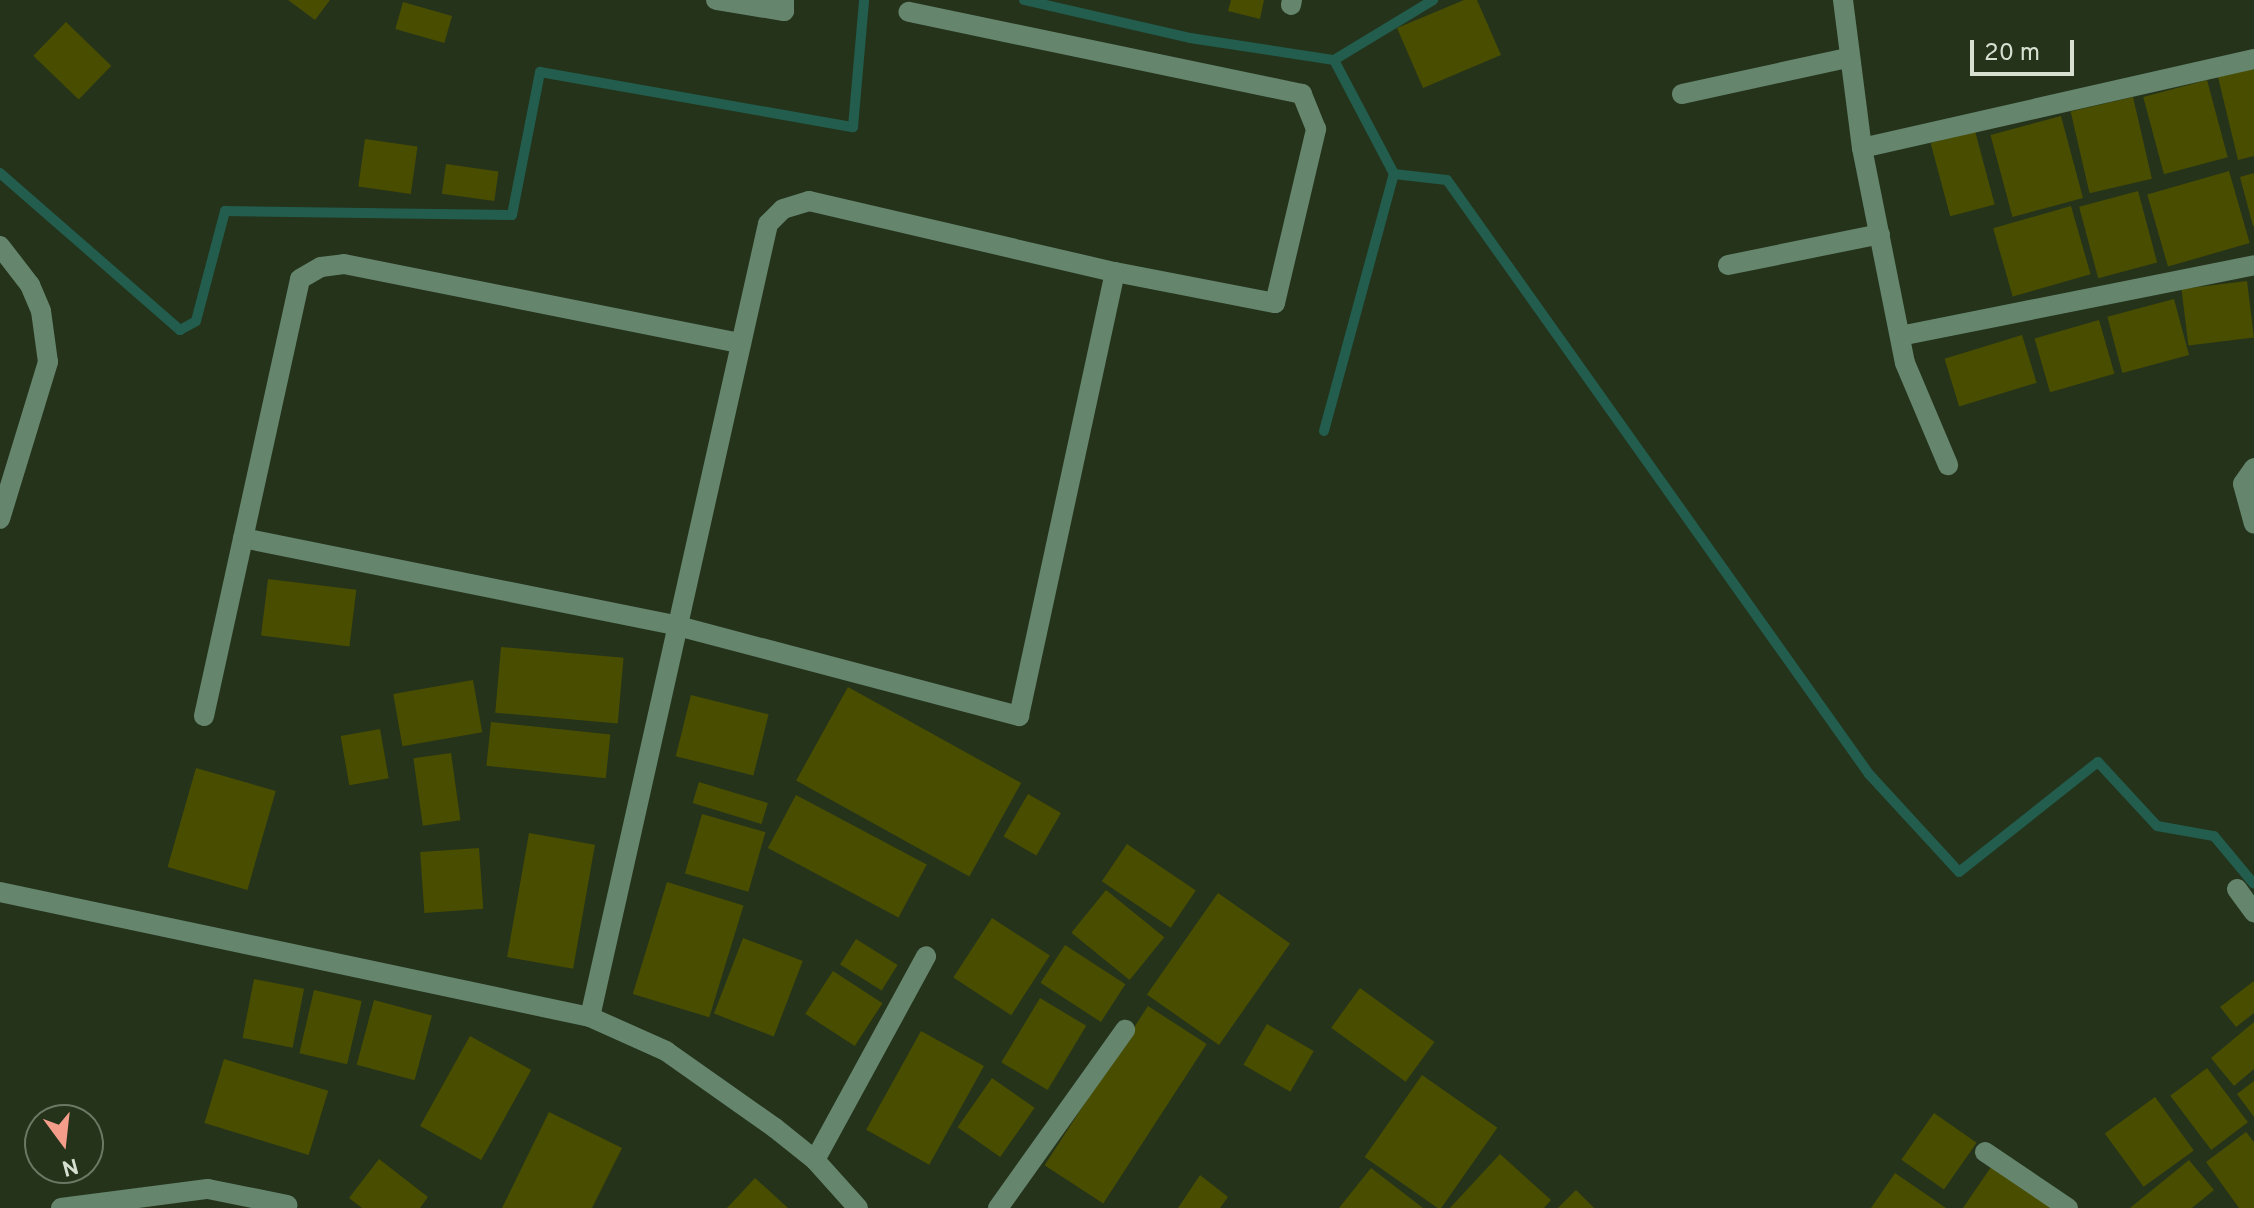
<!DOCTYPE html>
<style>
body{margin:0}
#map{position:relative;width:2254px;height:1208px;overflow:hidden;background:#25331b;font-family:Overpass,sans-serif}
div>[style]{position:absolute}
.stream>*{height:10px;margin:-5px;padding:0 5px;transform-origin:5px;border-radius:5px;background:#225d4d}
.building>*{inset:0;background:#494d00;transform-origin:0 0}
.minor>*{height:20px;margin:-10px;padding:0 10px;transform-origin:10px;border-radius:10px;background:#65856d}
span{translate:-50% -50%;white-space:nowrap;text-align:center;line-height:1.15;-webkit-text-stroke:8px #25331b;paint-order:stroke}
.north{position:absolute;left:24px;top:1104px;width:80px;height:80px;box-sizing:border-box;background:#25331b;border:2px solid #6c7863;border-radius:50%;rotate:165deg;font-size:22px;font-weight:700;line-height:32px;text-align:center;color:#d6dfd0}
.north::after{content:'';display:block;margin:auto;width:28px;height:36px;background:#f49d8b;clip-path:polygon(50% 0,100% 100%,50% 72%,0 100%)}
.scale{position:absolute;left:1970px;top:40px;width:104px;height:36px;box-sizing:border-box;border:4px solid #d6dfd0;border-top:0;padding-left:10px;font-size:24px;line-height:28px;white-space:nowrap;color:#d6dfd0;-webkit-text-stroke:6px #25331b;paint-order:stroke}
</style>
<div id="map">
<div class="stream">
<div style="left:1024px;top:0;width:170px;rotate:12.9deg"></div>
<div style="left:1190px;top:38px;width:146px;rotate:8.7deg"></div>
<div style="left:1334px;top:60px;width:129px;rotate:62.2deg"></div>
<div style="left:1394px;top:174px;width:53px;rotate:6.5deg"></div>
<div style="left:1447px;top:180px;width:729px;rotate:54.61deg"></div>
<div style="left:1869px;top:774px;width:133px;rotate:47.4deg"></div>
<div style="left:1959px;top:872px;width:177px;rotate:-38.4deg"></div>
<div style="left:2098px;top:762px;width:87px;rotate:47.3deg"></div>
<div style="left:2157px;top:826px;width:58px;rotate:10deg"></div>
<div style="left:2214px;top:836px;width:62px;rotate:50.2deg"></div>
<div style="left:1334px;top:60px;width:116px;rotate:-31.2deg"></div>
<div style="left:0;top:173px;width:239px;rotate:41.1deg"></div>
<div style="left:180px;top:330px;width:18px;rotate:-29deg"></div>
<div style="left:196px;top:321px;width:114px;rotate:-75.2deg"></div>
<div style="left:225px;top:211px;width:287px;rotate:0.8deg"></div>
<div style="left:512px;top:215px;width:146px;rotate:-78.9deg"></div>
<div style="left:540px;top:72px;width:318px;rotate:10deg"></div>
<div style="left:853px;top:127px;width:127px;rotate:-85deg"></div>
<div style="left:1324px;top:431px;width:266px;rotate:-74.8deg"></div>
</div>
<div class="building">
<div style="clip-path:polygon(288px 0,330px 0,315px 20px)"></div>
<div style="clip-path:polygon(1231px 0,1264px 0,1260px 19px,1228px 11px)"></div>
<div style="clip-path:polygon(1464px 0,1477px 0,1501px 55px,1423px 88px,1397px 28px)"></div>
<div style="left:403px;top:2px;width:51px;height:28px;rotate:16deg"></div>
<div style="left:66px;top:22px;width:63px;height:47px;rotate:44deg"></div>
<div style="clip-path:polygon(2254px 69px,2254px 156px,2238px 160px,2218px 77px)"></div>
<div style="left:2207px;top:80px;width:80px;height:66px;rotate:75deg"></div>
<div style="left:2133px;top:97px;width:84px;height:64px;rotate:77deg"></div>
<div style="left:2061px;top:116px;width:85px;height:73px;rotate:75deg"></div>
<div style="left:1975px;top:131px;width:76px;height:46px;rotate:75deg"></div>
<div style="left:365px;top:139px;width:53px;height:48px;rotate:8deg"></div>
<div style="left:446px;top:164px;width:53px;height:30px;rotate:8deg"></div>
<div style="left:2229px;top:171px;width:75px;height:85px;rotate:74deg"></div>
<div style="clip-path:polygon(2254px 173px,2254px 226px,2253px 226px,2240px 177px)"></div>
<div style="left:2138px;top:191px;width:74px;height:61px;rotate:75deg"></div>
<div style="left:2071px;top:206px;width:71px;height:81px;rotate:74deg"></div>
<div style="left:2247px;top:281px;width:57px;height:66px;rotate:83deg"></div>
<div style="left:2174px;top:299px;width:58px;height:69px;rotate:75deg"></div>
<div style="left:2099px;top:320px;width:56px;height:67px;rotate:74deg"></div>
<div style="left:2022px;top:335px;width:50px;height:81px;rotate:73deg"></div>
<div style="left:268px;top:579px;width:89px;height:57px;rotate:7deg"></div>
<div style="left:501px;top:647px;width:123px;height:66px;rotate:5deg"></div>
<div style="left:473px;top:680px;width:53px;height:81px;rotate:80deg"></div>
<div style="left:848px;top:687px;width:198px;height:107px;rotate:29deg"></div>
<div style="left:691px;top:695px;width:80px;height:63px;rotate:14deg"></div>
<div style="left:491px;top:722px;width:120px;height:44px;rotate:6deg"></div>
<div style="left:380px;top:729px;width:50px;height:40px;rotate:80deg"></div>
<div style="left:451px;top:753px;width:68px;height:38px;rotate:82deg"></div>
<div style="left:196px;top:768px;width:83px;height:103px;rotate:16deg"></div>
<div style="left:699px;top:782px;width:72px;height:22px;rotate:17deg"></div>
<div style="left:1028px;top:794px;width:38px;height:49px;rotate:30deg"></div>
<div style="left:796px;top:795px;width:148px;height:60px;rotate:28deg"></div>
<div style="left:702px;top:814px;width:66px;height:62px;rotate:16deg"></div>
<div style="left:529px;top:833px;width:67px;height:126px;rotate:10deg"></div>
<div style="left:1127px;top:844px;width:83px;height:45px;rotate:34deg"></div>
<div style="left:479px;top:848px;width:61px;height:59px;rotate:86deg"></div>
<div style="left:667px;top:882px;width:80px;height:117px;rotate:17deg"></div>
<div style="left:1106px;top:890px;width:75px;height:55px;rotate:39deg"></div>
<div style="left:1218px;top:893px;width:88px;height:124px;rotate:35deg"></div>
<div style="left:992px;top:918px;width:69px;height:71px;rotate:33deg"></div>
<div style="left:743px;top:938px;width:64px;height:81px;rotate:21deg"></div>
<div style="left:856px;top:939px;width:49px;height:30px;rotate:32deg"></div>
<div style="left:1065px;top:945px;width:72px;height:45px;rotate:33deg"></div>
<div style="left:833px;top:971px;width:59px;height:51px;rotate:33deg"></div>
<div style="left:254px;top:979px;width:51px;height:60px;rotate:11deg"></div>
<div style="clip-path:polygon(2254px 981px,2254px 1013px,2236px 1027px,2220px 1007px)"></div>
<div style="left:1360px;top:988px;width:92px;height:49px;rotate:36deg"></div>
<div style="left:314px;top:990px;width:49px;height:65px;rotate:13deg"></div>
<div style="left:1040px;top:998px;width:54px;height:75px;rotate:31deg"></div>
<div style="left:374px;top:1000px;width:60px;height:67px;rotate:15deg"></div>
<div style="left:1148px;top:1006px;width:70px;height:190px;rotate:33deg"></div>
<div style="clip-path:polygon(2254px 1022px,2254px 1069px,2234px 1086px,2211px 1058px)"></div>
<div style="left:1267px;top:1024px;width:54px;height:47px;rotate:30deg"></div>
<div style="left:921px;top:1031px;width:72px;height:113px;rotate:29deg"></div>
<div style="left:470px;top:1036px;width:70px;height:103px;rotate:29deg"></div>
<div style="left:224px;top:1059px;width:109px;height:67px;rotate:17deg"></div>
<div style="left:2207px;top:1068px;width:68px;height:46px;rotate:53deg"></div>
<div style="left:1422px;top:1075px;width:92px;height:100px;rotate:35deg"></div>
<div style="left:992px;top:1078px;width:52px;height:60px;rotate:35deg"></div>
<div style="clip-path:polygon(2254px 1081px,2254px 1117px,2237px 1094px)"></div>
<div style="left:2155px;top:1097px;width:66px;height:62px;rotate:54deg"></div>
<div style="clip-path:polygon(549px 1112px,622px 1148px,592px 1208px,502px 1208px)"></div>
<div style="left:1934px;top:1113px;width:52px;height:57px;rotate:35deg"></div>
<div style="clip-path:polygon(2246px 1132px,2254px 1142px,2254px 1208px,2239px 1208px,2206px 1162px)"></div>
<div style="clip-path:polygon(1500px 1154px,1551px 1200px,1544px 1208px,1450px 1208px)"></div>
<div style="clip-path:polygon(379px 1159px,428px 1197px,420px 1208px,362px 1208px,349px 1198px)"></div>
<div style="clip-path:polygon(2189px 1160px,2214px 1190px,2192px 1208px,2130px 1208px)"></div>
<div style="clip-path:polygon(1991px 1167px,2052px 1208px,1963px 1208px)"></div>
<div style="clip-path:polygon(1371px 1168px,1423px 1208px,1339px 1208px)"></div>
<div style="clip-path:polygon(1895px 1173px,1946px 1208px,1871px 1208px)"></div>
<div style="clip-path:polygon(1200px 1175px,1228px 1197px,1220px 1208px,1178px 1208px)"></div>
<div style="clip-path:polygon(755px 1178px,788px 1208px,727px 1208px)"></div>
<div style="clip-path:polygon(1576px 1190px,1594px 1208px,1558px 1208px)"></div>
</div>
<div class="minor">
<div style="left:716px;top:0;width:69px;rotate:9.2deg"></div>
<div style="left:784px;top:11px;width:11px;rotate:-90deg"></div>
<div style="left:1843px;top:0;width:149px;rotate:82.7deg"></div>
<div style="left:1862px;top:148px;width:219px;rotate:78.7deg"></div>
<div style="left:1905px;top:363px;width:111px;rotate:67.1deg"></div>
<div style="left:1291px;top:5px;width:5px;rotate:-79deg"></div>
<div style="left:1682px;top:94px;width:169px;rotate:-12.3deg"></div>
<div style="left:1862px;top:148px;width:402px;rotate:-12.8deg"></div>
<div style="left:0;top:246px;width:49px;rotate:52.4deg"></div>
<div style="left:30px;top:285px;width:28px;rotate:67deg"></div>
<div style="left:41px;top:311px;width:51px;rotate:82.2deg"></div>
<div style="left:48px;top:362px;width:164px;rotate:107deg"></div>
<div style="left:1728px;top:265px;width:155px;rotate:-11.5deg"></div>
<div style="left:1900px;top:336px;width:361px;rotate:-11.3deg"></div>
<div style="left:2254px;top:468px;width:19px;rotate:125deg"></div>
<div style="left:2243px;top:484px;width:41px;rotate:74.6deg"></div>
<div style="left:243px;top:538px;width:444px;rotate:11.4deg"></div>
<div style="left:678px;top:626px;width:353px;rotate:14.8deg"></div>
<div style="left:1019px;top:716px;width:454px;rotate:-77.8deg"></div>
<div style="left:1115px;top:272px;width:163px;rotate:11deg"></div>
<div style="left:1275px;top:303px;width:179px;rotate:-76.7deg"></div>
<div style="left:1316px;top:129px;width:38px;rotate:-112deg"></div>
<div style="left:1302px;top:94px;width:402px;rotate:-168.2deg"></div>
<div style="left:204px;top:716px;width:447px;rotate:-77.6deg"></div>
<div style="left:300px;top:279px;width:24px;rotate:-30deg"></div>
<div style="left:321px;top:267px;width:23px;rotate:-7deg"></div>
<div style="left:344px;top:264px;width:405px;rotate:11.3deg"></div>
<div style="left:2237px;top:889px;width:29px;rotate:54deg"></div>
<div style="left:0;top:892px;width:603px;rotate:11.96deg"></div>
<div style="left:1985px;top:1152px;width:100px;rotate:34deg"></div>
<div style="left:815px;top:1160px;width:232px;rotate:-61.4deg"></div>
<div style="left:61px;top:1208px;width:148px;rotate:-7.4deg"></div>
<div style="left:208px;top:1189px;width:81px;rotate:11.4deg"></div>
<div style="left:858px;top:1208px;width:64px;rotate:-131.9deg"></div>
<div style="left:815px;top:1160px;width:51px;rotate:-141.3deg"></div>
<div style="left:775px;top:1128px;width:133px;rotate:-144.8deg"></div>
<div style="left:666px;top:1051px;width:83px;rotate:-155.9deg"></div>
<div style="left:590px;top:1017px;width:813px;rotate:-77.35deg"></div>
<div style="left:768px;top:224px;width:21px;rotate:-45deg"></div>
<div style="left:783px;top:209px;width:27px;rotate:-17deg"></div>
<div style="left:809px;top:201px;width:314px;rotate:13.1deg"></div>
<div style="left:998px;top:1208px;width:219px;rotate:-54.5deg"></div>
</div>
<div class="north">N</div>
<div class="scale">20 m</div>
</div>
